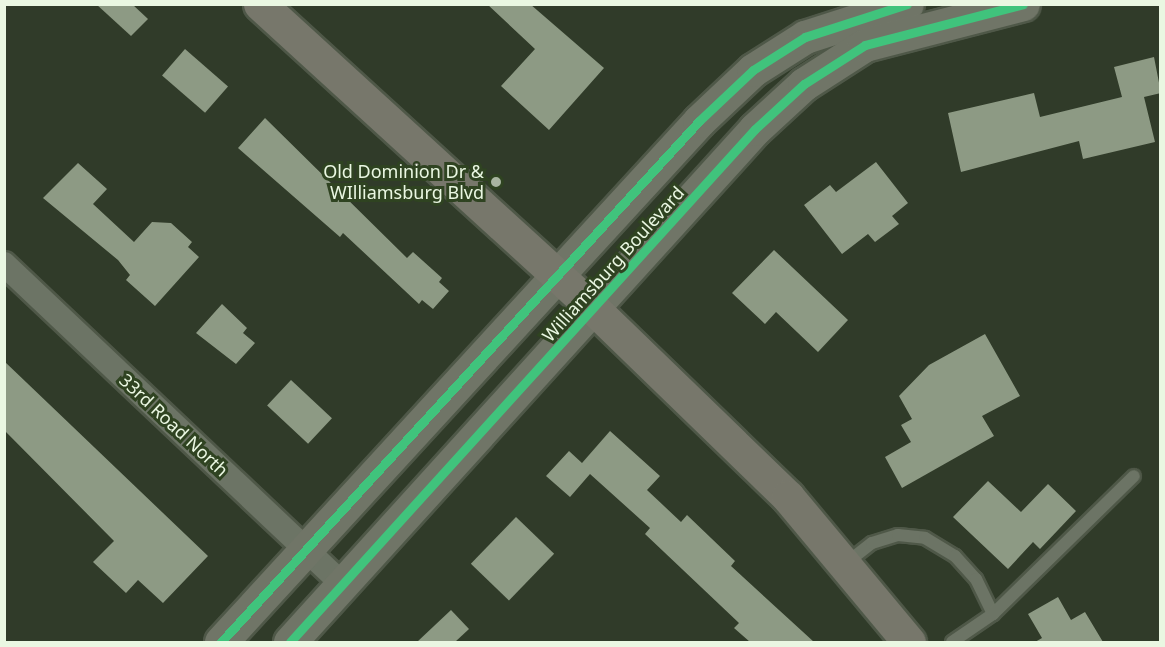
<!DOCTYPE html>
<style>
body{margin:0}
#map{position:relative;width:1165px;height:647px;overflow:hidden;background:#303b29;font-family:"Noto Sans",sans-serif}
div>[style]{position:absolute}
.building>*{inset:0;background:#8d9a84;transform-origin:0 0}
.roads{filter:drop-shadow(2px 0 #4f5848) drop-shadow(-2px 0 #4f5848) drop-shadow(0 2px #4f5848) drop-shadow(0 -2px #4f5848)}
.lane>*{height:12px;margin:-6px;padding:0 6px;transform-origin:6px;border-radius:6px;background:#6c7465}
.street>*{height:24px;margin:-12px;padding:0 12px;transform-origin:12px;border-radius:12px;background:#6c7465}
.secondary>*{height:33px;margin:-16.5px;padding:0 16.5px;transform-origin:16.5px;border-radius:16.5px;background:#707567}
.primary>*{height:33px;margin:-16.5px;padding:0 16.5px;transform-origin:16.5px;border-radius:16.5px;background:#77776b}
.cycleway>*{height:9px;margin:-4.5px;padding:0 4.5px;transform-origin:4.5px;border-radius:4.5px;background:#40c37c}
.dots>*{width:16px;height:16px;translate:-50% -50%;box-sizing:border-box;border:3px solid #2f4321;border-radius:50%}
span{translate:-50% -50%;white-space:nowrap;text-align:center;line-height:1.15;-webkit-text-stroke:6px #2f4321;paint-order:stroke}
.poi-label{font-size:18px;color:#eaf7e2}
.right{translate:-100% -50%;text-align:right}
.street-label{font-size:18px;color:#eaf7e2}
.frame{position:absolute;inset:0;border:6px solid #eaf7e2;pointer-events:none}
</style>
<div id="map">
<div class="building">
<div style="clip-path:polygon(96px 4px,132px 4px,148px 19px,131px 36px)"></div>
<div style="clip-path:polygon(487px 4px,530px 4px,604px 68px,549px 130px,501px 86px,535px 49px)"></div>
<div style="left:185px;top:49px;width:57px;height:35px;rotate:41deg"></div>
<div style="clip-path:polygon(1154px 57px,1161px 93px,1144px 97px,1155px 142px,1083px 159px,1079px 141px,961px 172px,948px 113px,1034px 93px,1040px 117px,1122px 97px,1114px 67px)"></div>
<div style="clip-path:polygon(265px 118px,407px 258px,413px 252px,442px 278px,439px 282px,449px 291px,433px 309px,422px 300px,419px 304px,343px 233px,340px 237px,238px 148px)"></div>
<div style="clip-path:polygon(876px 162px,908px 203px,892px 216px,899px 224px,875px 242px,868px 234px,842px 254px,804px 205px,830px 185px,836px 192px)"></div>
<div style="clip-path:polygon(78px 163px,107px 189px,93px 204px,134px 242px,152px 222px,171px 223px,192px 242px,188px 247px,199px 257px,155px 306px,126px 280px,130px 275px,118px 260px,43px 198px)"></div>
<div style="clip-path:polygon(774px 250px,848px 320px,818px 352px,776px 312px,765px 324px,732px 293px)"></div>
<div style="clip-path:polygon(222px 304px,247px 328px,243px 333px,255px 343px,236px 364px,196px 333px)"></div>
<div style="clip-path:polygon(985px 334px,1020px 396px,982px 416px,994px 436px,902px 488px,885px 457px,911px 442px,901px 425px,912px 419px,899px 396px,929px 365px)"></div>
<div style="clip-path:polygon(4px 361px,208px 556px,163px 603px,138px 580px,126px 593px,93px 562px,114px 541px,4px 430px)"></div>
<div style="left:291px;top:380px;width:56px;height:35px;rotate:43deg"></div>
<div style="clip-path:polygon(610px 431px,660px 476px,647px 490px,681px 522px,687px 515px,735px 561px,731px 566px,814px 642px,750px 642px,734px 628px,739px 623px,645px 534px,650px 528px,590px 474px,570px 497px,546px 476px,569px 451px,582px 463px)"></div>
<div style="clip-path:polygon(988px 481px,1021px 512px,1048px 484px,1076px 511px,1040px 549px,1033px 542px,1008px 569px,953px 517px)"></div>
<div style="left:516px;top:517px;width:53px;height:65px;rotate:44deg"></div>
<div style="clip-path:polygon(1058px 597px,1071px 620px,1085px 612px,1103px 642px,1035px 642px,1042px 638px,1028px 614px)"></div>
<div style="clip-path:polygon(451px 610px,469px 629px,455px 642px,417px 642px)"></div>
</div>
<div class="roads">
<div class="lane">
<div style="left:845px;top:564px;width:34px;rotate:-38deg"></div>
<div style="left:872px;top:543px;width:27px;rotate:-17deg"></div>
<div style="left:898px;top:535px;width:27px;rotate:6deg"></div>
<div style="left:925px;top:538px;width:35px;rotate:31deg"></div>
<div style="left:955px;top:556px;width:31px;rotate:48deg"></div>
<div style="left:976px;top:579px;width:39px;rotate:64deg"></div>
<div style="left:952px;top:642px;width:50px;rotate:-34.3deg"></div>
<div style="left:993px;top:614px;width:197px;rotate:-44.4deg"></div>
</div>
<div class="street">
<div style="left:4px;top:264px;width:467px;rotate:43.4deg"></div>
</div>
<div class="secondary">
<div style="left:221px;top:642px;width:707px;rotate:-47.46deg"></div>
<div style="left:699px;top:121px;width:74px;rotate:-43.4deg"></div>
<div style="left:753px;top:70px;width:62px;rotate:-32.4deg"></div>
<div style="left:805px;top:37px;width:107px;rotate:-17.9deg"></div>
<div style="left:290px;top:642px;width:692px;rotate:-47.81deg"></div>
<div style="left:755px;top:129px;width:67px;rotate:-42.6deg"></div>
<div style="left:804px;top:84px;width:72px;rotate:-32.6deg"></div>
<div style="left:865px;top:45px;width:163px;rotate:-14.5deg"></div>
</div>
<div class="primary">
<div style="left:260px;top:4px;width:454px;rotate:42.4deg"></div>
<div style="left:595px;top:310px;width:269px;rotate:44.1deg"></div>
<div style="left:788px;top:497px;width:189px;rotate:50.2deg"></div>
</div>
</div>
<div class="cycleway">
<div style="left:221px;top:642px;width:707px;rotate:-47.46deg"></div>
<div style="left:699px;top:121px;width:74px;rotate:-43.4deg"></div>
<div style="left:753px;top:70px;width:62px;rotate:-32.4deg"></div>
<div style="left:805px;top:37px;width:107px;rotate:-17.9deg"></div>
<div style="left:290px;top:642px;width:692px;rotate:-47.81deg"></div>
<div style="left:755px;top:129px;width:67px;rotate:-42.6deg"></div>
<div style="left:804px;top:84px;width:72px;rotate:-32.6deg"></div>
<div style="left:865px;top:45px;width:163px;rotate:-14.5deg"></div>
</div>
<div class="dots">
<div style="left:496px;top:182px;background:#a9b5a1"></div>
</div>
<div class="poi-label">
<span class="right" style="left:484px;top:182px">Old Dominion Dr &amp;<br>WIlliamsburg Blvd</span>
</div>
<div class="street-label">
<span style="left:613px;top:264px;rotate:-48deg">Williamsburg Boulevard</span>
<span style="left:174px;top:425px;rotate:43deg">33rd Road North</span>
</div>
<div class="frame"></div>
</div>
